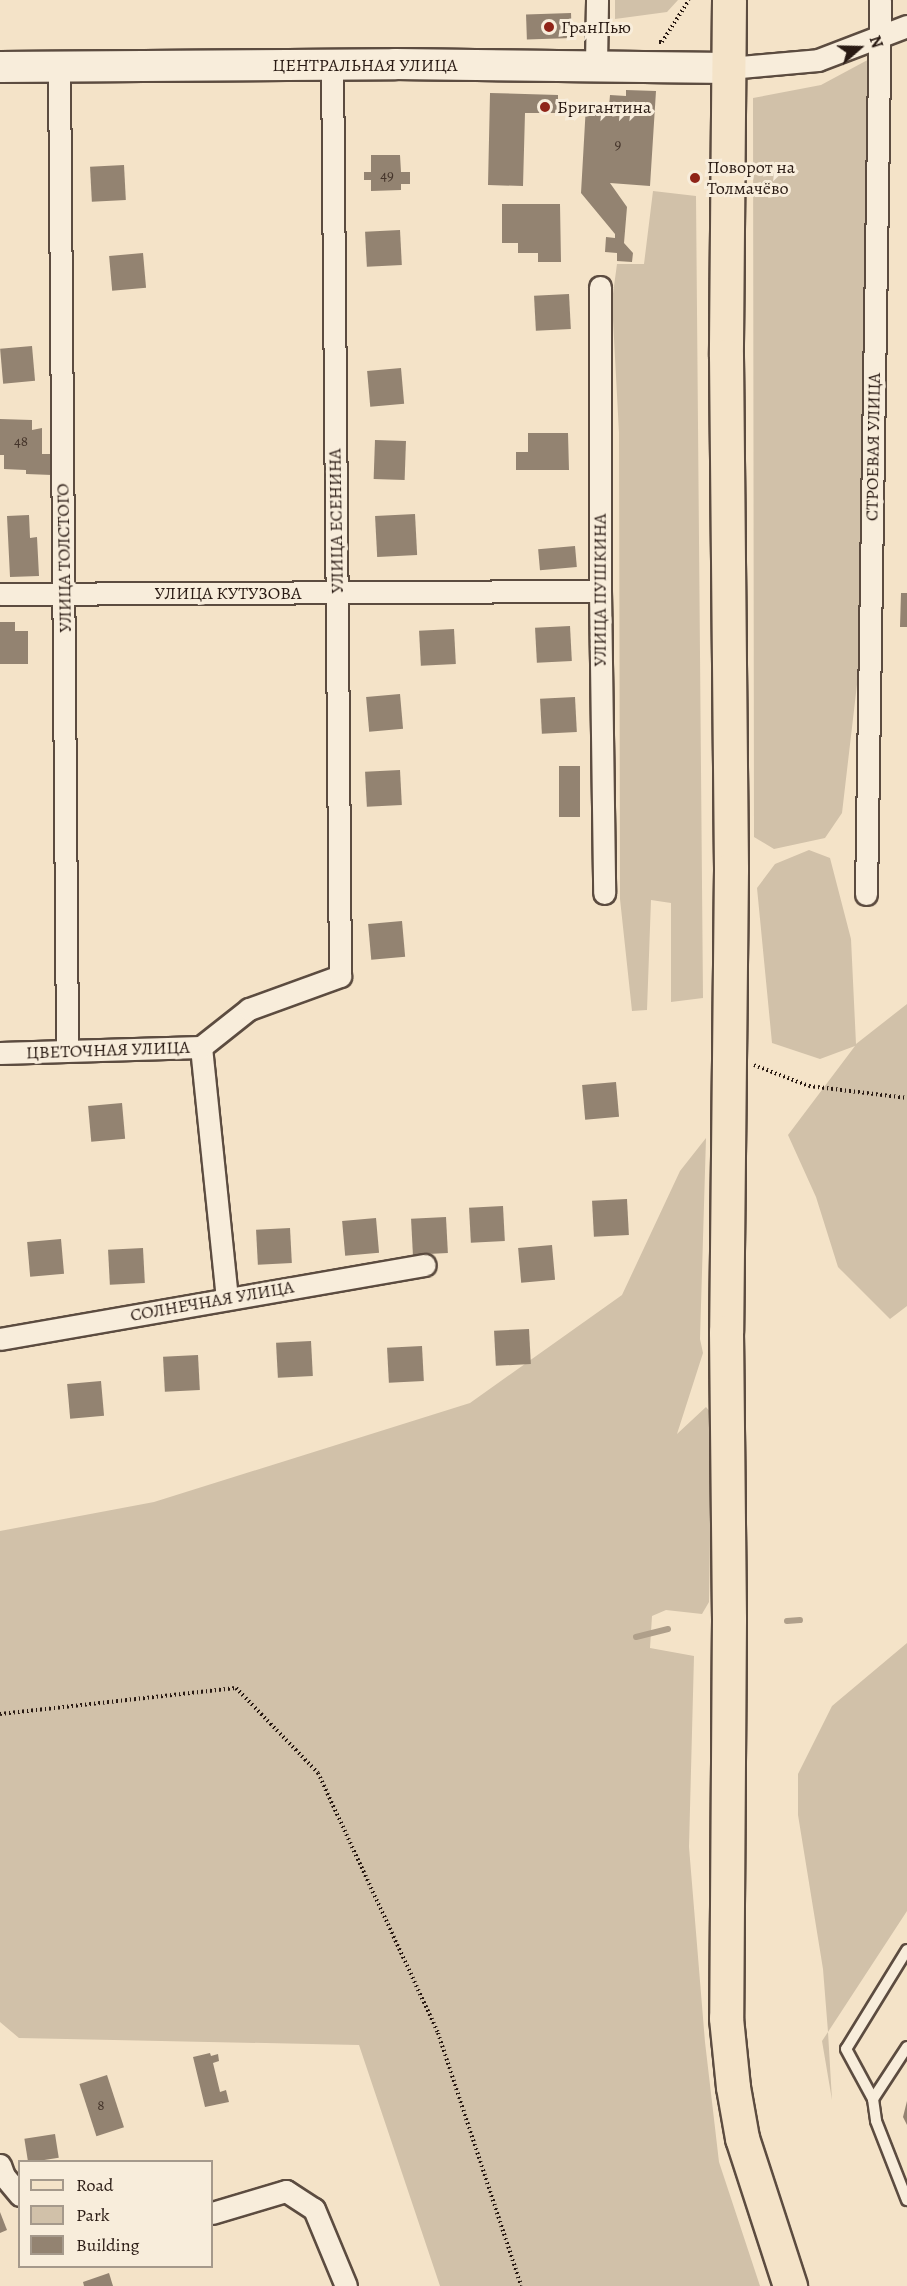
<!DOCTYPE html>
<meta charset="utf-8">
<style>
body{margin:0}
#map{position:relative;width:907px;height:2286px;overflow:hidden;background:#f4e3c8;font-family:Alegreya,serif}
div>[style]{position:absolute}
.green>*{inset:0;background:#d1c1a9}
.stream>*{height:6px;margin:-3px;padding:0 3px;transform-origin:3px;border-radius:3px;background:#af9f8a}
.building>*{inset:0;background:#938371;transform-origin:0 0}
.path>*{height:4px;margin-top:-2px;transform-origin:0;background:repeating-linear-gradient(90deg,#291a13 0 1.5px,transparent 0 4.5px)}
.roads{filter:drop-shadow(2px 0 #5c4c40) drop-shadow(-2px 0 #5c4c40) drop-shadow(0 2px #5c4c40) drop-shadow(0 -2px #5c4c40)}
.lane>*{height:10px;margin:-5px;padding:0 5px;transform-origin:5px;border-radius:5px;background:#f8eddb}
.street>*{height:21px;margin:-10.5px;padding:0 10.5px;transform-origin:10.5px;border-radius:10.5px;background:#f8eddb}
.secondary>*{height:30px;margin:-15px;padding:0 15px;transform-origin:15px;border-radius:15px;background:#f8eddb}
.primary>*{height:33px;margin:-16.5px;padding:0 16.5px;transform-origin:16.5px;border-radius:16.5px;background:#f4e3c8}
.dots>*{width:16px;height:16px;translate:-50% -50%;box-sizing:border-box;border:3px solid #f8eddb;border-radius:50%}
span{translate:-50% -50%;white-space:nowrap;text-align:center;line-height:1.15;-webkit-text-stroke:6px #f8eddb;paint-order:stroke}
.number-label{font-size:15px;color:#44342a}
.number-label span{-webkit-text-stroke-width:0}
.poi-label{font-size:18px;color:#291a13}
.left{translate:0 -50%;text-align:left}
.street-label{font-size:18px;color:#291a13}
.legend{position:absolute;left:18px;top:2160px;width:195px;height:108px;box-sizing:border-box;background:#f8eddb;border:2px solid #a5998b;margin:0;padding:8px 10px;list-style:none;font-size:18px;color:#291a13}
.legend li{display:flex;align-items:center;gap:12px;height:30px}
.legend b{width:30px;border:2px solid #a5998b}
.north{position:absolute;left:829px;top:18px;width:60px;height:60px;-webkit-text-stroke:4px #f8eddb;paint-order:stroke;rotate:70deg;font-size:16px;font-weight:700;line-height:24px;text-align:center;color:#291a13}
.north::after{content:'';display:block;margin:auto;width:21px;height:27px;background:#291a13;clip-path:polygon(50% 0,100% 100%,50% 72%,0 100%)}
</style>
<div id="map">
<div class="green">
<div style="clip-path:polygon(615px 0,678px 0,667px 12px,615px 19px)"></div>
<div style="clip-path:polygon(875px 56px,865px 616px,842px 813px,825px 838px,774px 849px,754px 837px,753px 98px,821px 85px)"></div>
<div style="clip-path:polygon(653px 191px,696px 196px,703px 998px,671px 1002px,671px 903px,651px 900px,647px 1010px,632px 1011px,620px 899px,619px 433px,612px 301px,617px 264px,644px 264px)"></div>
<div style="clip-path:polygon(809px 850px,830px 858px,851px 939px,856px 1044px,907px 1004px,907px 1306px,890px 1319px,838px 1267px,816px 1197px,788px 1135px,855px 1046px,820px 1059px,772px 1043px,757px 888px,775px 864px)"></div>
<div style="clip-path:polygon(706px 1138px,700px 1339px,703px 1353px,677px 1434px,706px 1407px,712px 1414px,709px 1602px,702px 1614px,666px 1610px,652px 1616px,650px 1648px,694px 1656px,689px 1847px,705px 2042px,719px 2162px,760px 2286px,440px 2286px,359px 2045px,19px 2038px,0 2022px,0 1531px,154px 1502px,470px 1403px,622px 1295px,680px 1171px)"></div>
<div style="clip-path:polygon(907px 1643px,907px 1911px,828px 2032px,832px 2100px,822px 2041px,828px 2032px,823px 1969px,798px 1815px,798px 1774px,832px 1706px)"></div>
</div>
<div class="stream">
<div style="left:787px;top:1621px;width:13px;rotate:-4deg"></div>
<div style="left:636px;top:1637px;width:33px;rotate:-14deg"></div>
</div>
<div class="building">
<div style="left:571px;top:13px;width:25px;height:45px;rotate:88deg"></div>
<div style="clip-path:polygon(626px 90px,656px 91px,650px 186px,610px 183px,627px 207px,624px 243px,633px 253px,632px 262px,617px 261px,617px 253px,605px 252px,606px 237px,615px 238px,615px 234px,581px 193px,586px 105px,609px 107px,610px 95px,626px 96px)"></div>
<div style="clip-path:polygon(490px 93px,558px 95px,558px 113px,525px 113px,523px 186px,488px 185px)"></div>
<div style="clip-path:polygon(371px 155px,400px 155px,401px 172px,410px 172px,410px 184px,401px 184px,401px 190px,371px 191px,371px 180px,364px 180px,364px 172px,371px 172px)"></div>
<div style="left:124px;top:165px;width:35px;height:34px;rotate:87deg"></div>
<div style="clip-path:polygon(502px 204px,560px 204px,561px 262px,538px 262px,538px 253px,518px 253px,518px 243px,502px 243px)"></div>
<div style="left:400px;top:230px;width:35px;height:35px;rotate:87deg"></div>
<div style="left:143px;top:253px;width:35px;height:34px;rotate:85deg"></div>
<div style="left:569px;top:294px;width:35px;height:35px;rotate:87deg"></div>
<div style="left:32px;top:346px;width:35px;height:32px;rotate:85deg"></div>
<div style="left:401px;top:368px;width:36px;height:34px;rotate:85deg"></div>
<div style="clip-path:polygon(0 419px,32px 420px,32px 430px,42px 428px,42px 454px,53px 454px,52px 475px,26px 474px,26px 470px,4px 469px,4px 455px,0 455px)"></div>
<div style="clip-path:polygon(528px 433px,568px 433px,569px 470px,516px 470px,516px 452px,528px 452px)"></div>
<div style="left:375px;top:440px;width:31px;height:39px;rotate:2deg"></div>
<div style="left:415px;top:514px;width:41px;height:40px;rotate:87deg"></div>
<div style="clip-path:polygon(29px 515px,30px 538px,37px 537px,39px 576px,10px 577px,7px 516px)"></div>
<div style="left:575px;top:546px;width:21px;height:37px;rotate:85deg"></div>
<div style="clip-path:polygon(901px 593px,907px 593px,907px 627px,900px 627px)"></div>
<div style="clip-path:polygon(0 622px,15px 622px,15px 631px,28px 631px,28px 664px,0 664px)"></div>
<div style="left:570px;top:626px;width:35px;height:35px;rotate:87deg"></div>
<div style="left:454px;top:629px;width:35px;height:35px;rotate:87deg"></div>
<div style="left:400px;top:694px;width:35px;height:34px;rotate:85deg"></div>
<div style="left:575px;top:697px;width:35px;height:35px;rotate:87deg"></div>
<div style="left:559px;top:766px;width:21px;height:51px"></div>
<div style="left:400px;top:770px;width:35px;height:35px;rotate:87deg"></div>
<div style="left:402px;top:921px;width:36px;height:34px;rotate:85deg"></div>
<div style="left:616px;top:1082px;width:35px;height:34px;rotate:85deg"></div>
<div style="left:122px;top:1103px;width:36px;height:34px;rotate:85deg"></div>
<div style="left:627px;top:1199px;width:36px;height:35px;rotate:87deg"></div>
<div style="left:503px;top:1206px;width:35px;height:34px;rotate:87deg"></div>
<div style="left:446px;top:1217px;width:36px;height:35px;rotate:87deg"></div>
<div style="left:376px;top:1218px;width:35px;height:34px;rotate:85deg"></div>
<div style="left:290px;top:1228px;width:35px;height:34px;rotate:87deg"></div>
<div style="left:61px;top:1239px;width:35px;height:34px;rotate:85deg"></div>
<div style="left:552px;top:1245px;width:35px;height:34px;rotate:85deg"></div>
<div style="left:143px;top:1248px;width:35px;height:35px;rotate:87deg"></div>
<div style="left:529px;top:1329px;width:35px;height:35px;rotate:87deg"></div>
<div style="left:311px;top:1341px;width:35px;height:35px;rotate:87deg"></div>
<div style="left:422px;top:1346px;width:35px;height:35px;rotate:87deg"></div>
<div style="left:198px;top:1355px;width:35px;height:35px;rotate:87deg"></div>
<div style="left:101px;top:1381px;width:35px;height:34px;rotate:85deg"></div>
<div style="clip-path:polygon(210px 2053px,211px 2056px,218px 2054px,219px 2061px,213px 2063px,220px 2092px,226px 2090px,229px 2102px,205px 2107px,193px 2057px)"></div>
<div style="left:107px;top:2075px;width:55px;height:29px;rotate:72deg"></div>
<div style="clip-path:polygon(907px 2101px,907px 2125px,903px 2117px)"></div>
<div style="left:55px;top:2134px;width:24px;height:31px;rotate:81deg"></div>
<div style="clip-path:polygon(0 2212px,7px 2230px,0 2233px)"></div>
<div style="clip-path:polygon(109px 2273px,113px 2286px,84px 2286px,83px 2282px)"></div>
</div>
<div class="path">
<div style="left:659px;top:42px;width:3px"></div>
<div style="left:662px;top:42px;width:50px;rotate:-57.3deg"></div>
<div style="left:754px;top:1065px;width:59px;rotate:20.9deg"></div>
<div style="left:809px;top:1086px;width:99px;rotate:7deg"></div>
<div style="left:0;top:1714px;width:237px;rotate:-6.3deg"></div>
<div style="left:236px;top:1688px;width:118px;rotate:46deg"></div>
<div style="left:318px;top:1773px;width:286px;rotate:65.2deg"></div>
<div style="left:438px;top:2033px;width:266px;rotate:71.8deg"></div>
</div>
<div class="roads">
<div class="lane">
<div style="left:907px;top:1950px;width:116px;rotate:121.6deg"></div>
<div style="left:846px;top:2049px;width:57px;rotate:61.6deg"></div>
<div style="left:873px;top:2099px;width:22px;rotate:82deg"></div>
<div style="left:876px;top:2121px;width:85px;rotate:68.6deg"></div>
<div style="left:873px;top:2099px;width:62px;rotate:-56.8deg"></div>
</div>
<div class="street">
<div style="left:596px;top:65px;width:65px;rotate:-89.1deg"></div>
<div style="left:59px;top:67px;width:983px;rotate:89.53deg"></div>
<div style="left:729px;top:68px;width:89px;rotate:-5.1deg"></div>
<div style="left:818px;top:60px;width:95px;rotate:-20.9deg"></div>
<div style="left:600px;top:287px;width:304px;rotate:90deg"></div>
<div style="left:600px;top:591px;width:302px;rotate:89.2deg"></div>
<div style="left:0;top:594px;width:600px;rotate:-0.29deg"></div>
<div style="left:866px;top:894px;width:894px;rotate:-89.1deg"></div>
<div style="left:201px;top:1047px;width:253px;rotate:84.1deg"></div>
<div style="left:0;top:1053px;width:201px;rotate:-1.7deg"></div>
<div style="left:201px;top:1047px;width:61px;rotate:-38.4deg"></div>
<div style="left:249px;top:1009px;width:97px;rotate:-19.9deg"></div>
<div style="left:340px;top:976px;width:911px;rotate:-90.5deg"></div>
<div style="left:0;top:1339px;width:431px;rotate:-9.9deg"></div>
<div style="left:0;top:2165px;width:12px;rotate:70deg"></div>
<div style="left:4px;top:2176px;width:25px;rotate:50deg"></div>
<div style="left:212px;top:2213px;width:77px;rotate:-16.6deg"></div>
<div style="left:286px;top:2191px;width:33px;rotate:33deg"></div>
<div style="left:314px;top:2209px;width:83px;rotate:67.4deg"></div>
</div>
<div class="secondary">
<div style="left:0;top:67px;width:395px;rotate:-0.4deg"></div>
<div style="left:395px;top:64px;width:334px;rotate:0.7deg"></div>
</div>
<div class="primary">
<div style="left:729px;top:0;width:356px;rotate:90.5deg"></div>
<div style="left:726px;top:356px;width:513px;rotate:89.44deg"></div>
<div style="left:731px;top:869px;width:463px;rotate:90.6deg"></div>
<div style="left:726px;top:1332px;width:287px;rotate:89.4deg"></div>
<div style="left:729px;top:1619px;width:399px;rotate:90.4deg"></div>
<div style="left:726px;top:2018px;width:69px;rotate:84.2deg"></div>
<div style="left:733px;top:2087px;width:52px;rotate:80deg"></div>
<div style="left:742px;top:2138px;width:156px;rotate:72deg"></div>
</div>
</div>
<div class="dots">
<div style="left:549px;top:27px;background:#8f2418"></div>
<div style="left:545px;top:107px;background:#8f2418"></div>
<div style="left:695px;top:178px;background:#8f2418"></div>
</div>
<div class="number-label">
<span style="left:618px;top:145px">9</span>
<span style="left:387px;top:176px">49</span>
<span style="left:21px;top:442px">48</span>
<span style="left:101px;top:2106px">8</span>
</div>
<div class="poi-label">
<span class="left" style="left:561px;top:27px">ГранПью</span>
<span class="left" style="left:557px;top:107px">Бригантина</span>
<span class="left" style="left:707px;top:178px">Поворот на<br>Толмачёво</span>
</div>
<div class="street-label">
<span style="left:365px;top:65px">ЦЕНТРАЛЬНАЯ УЛИЦА</span>
<span style="left:873px;top:447px;rotate:-89deg">СТРОЕВАЯ УЛИЦА</span>
<span style="left:336px;top:521px;rotate:-91deg">УЛИЦА ЕСЕНИНА</span>
<span style="left:64px;top:558px;rotate:-91deg">УЛИЦА ТОЛСТОГО</span>
<span style="left:600px;top:590px;rotate:-90deg">УЛИЦА ПУШКИНА</span>
<span style="left:228px;top:593px">УЛИЦА КУТУЗОВА</span>
<span style="left:108px;top:1050px;rotate:-2deg">ЦВЕТОЧНАЯ УЛИЦА</span>
<span style="left:212px;top:1301px;rotate:-10deg">СОЛНЕЧНАЯ УЛИЦА</span>
</div>
<ul class="legend">
<li><b style="height:8px;background:#f4e3c8"></b>Road</li>
<li><b style="height:16px;background:#d1c1a9"></b>Park</li>
<li><b style="height:16px;background:#938371"></b>Building</li>
</ul>
<div class="north">N</div>
</div>
